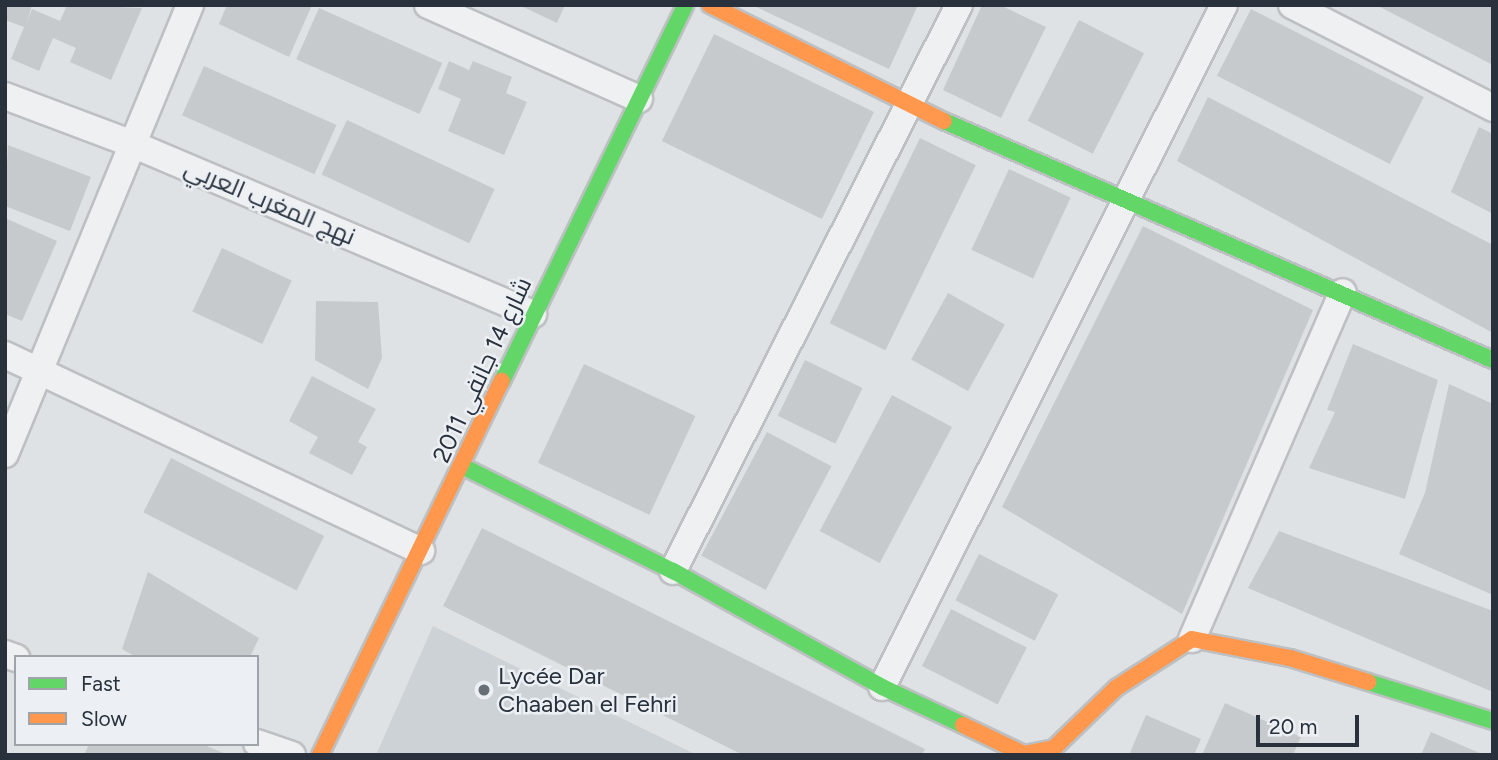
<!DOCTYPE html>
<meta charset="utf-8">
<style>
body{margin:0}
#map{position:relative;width:1498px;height:760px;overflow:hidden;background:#dfe2e4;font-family:Figtree,Cairo,sans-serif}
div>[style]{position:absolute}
.built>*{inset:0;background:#cdd2d7}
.building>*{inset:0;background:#c7cacc;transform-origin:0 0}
.roads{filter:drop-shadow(2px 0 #bdc0c2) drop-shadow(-2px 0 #bdc0c2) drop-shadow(0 2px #bdc0c2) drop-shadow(0 -2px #bdc0c2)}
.street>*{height:26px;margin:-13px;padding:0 13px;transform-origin:13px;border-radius:13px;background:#eff0f1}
.fast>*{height:16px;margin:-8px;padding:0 8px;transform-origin:8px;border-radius:8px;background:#63d668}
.slow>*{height:16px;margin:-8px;padding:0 8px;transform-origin:8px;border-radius:8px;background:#ff974d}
.dots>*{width:19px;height:19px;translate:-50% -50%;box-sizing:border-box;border:4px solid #ecf0f4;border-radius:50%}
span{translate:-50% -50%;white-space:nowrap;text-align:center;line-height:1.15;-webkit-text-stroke:5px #ecf0f4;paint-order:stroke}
.street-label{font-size:24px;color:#28313c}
.poi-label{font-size:24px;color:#28313c}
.left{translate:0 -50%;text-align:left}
.frame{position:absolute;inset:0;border:7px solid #28313c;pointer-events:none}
.legend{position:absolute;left:14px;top:655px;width:245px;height:91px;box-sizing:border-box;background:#ecf0f4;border:2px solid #9ea4aa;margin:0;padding:9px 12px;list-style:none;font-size:21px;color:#28313c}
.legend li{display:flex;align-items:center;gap:14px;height:35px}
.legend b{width:35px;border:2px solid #9ea4aa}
.scale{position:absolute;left:1256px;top:715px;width:103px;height:32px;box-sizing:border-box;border:4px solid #28313c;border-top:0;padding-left:9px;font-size:21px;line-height:24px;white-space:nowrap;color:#28313c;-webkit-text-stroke:5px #ecf0f4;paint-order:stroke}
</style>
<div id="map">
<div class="built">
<div style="clip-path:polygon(433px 626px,697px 755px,376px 755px)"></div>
</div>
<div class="building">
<div style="clip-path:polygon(5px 5px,32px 5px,27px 22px,32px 9px,60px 21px,67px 5px,142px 8px,111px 80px,70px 62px,76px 48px,53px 38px,39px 71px,11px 59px,24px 27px,5px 20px)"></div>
<div style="clip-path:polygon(227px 5px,312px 5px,289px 57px,219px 24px)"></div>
<div style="clip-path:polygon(519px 5px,565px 5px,557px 23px)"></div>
<div style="clip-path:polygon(752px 5px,918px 5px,889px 69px)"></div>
<div style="clip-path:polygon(982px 5px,1000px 5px,1046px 27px,1001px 118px,943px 90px)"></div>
<div style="clip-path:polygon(1376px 5px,1493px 5px,1493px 65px)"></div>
<div style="left:319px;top:8px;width:135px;height:56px;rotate:24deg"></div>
<div style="left:1251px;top:9px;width:194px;height:75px;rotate:27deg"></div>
<div style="left:1079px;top:20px;width:73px;height:113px;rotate:27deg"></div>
<div style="left:714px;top:34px;width:178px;height:119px;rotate:26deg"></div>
<div style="clip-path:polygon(449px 61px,469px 70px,473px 61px,512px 77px,506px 93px,527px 102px,504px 155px,448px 131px,461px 99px,438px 89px)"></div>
<div style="left:204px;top:66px;width:145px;height:54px;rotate:24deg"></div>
<div style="clip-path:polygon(1208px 97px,1493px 245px,1493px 333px,1177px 161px)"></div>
<div style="left:347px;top:120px;width:163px;height:60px;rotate:25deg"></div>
<div style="clip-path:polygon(1479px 127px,1493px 134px,1493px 214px,1451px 192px)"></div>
<div style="left:920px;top:138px;width:62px;height:206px;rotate:26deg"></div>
<div style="clip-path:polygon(8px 145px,91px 177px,70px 231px,5px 206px)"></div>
<div style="left:1009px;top:169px;width:68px;height:89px;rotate:25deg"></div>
<div style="clip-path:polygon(5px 218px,57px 241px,22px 321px,5px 314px)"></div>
<div style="clip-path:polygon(1143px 226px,1313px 310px,1182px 614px,1002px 507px)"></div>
<div style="left:222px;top:248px;width:77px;height:70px;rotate:25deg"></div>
<div style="left:948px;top:293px;width:65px;height:76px;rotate:29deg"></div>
<div style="clip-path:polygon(316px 301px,378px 302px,382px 358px,368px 389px,315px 360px)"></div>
<div style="clip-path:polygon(1353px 344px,1438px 380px,1405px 499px,1309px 468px,1335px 412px,1327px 410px)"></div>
<div style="left:805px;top:360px;width:64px;height:62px;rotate:26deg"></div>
<div style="left:584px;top:364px;width:123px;height:109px;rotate:25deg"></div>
<div style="clip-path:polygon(312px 376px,376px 409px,358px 442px,367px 447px,352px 475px,309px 453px,318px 437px,289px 421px)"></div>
<div style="clip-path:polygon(1449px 384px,1493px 404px,1493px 595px,1399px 554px,1425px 493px)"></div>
<div style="left:892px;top:395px;width:68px;height:154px;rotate:28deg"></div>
<div style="left:767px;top:432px;width:73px;height:140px;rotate:28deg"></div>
<div style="left:171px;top:458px;width:172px;height:61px;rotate:27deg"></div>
<div style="clip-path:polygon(482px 528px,925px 749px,922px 755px,743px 755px,443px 606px)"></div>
<div style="clip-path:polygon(1279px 531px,1493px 611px,1493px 692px,1248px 588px)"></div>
<div style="left:979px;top:554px;width:89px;height:52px;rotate:27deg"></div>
<div style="clip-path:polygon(148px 572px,259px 638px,250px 657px,136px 657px,122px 649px)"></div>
<div style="left:951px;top:609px;width:85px;height:64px;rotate:27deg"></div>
<div style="clip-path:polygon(1225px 703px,1301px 737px,1293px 755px,1202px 755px)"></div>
<div style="clip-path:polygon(1146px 715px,1201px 739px,1194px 755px,1129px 755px)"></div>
<div style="clip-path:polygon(1431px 732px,1484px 755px,1421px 755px)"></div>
<div style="clip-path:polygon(89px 744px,202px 744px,228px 755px,84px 755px)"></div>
</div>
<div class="roads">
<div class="street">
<div style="left:428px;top:5px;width:231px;rotate:24deg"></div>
<div style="left:1292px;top:5px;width:226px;rotate:27.1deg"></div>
<div style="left:5px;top:96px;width:134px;rotate:20.6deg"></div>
<div style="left:130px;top:143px;width:438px;rotate:23deg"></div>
<div style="left:5px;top:355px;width:460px;rotate:25.2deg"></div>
<div style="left:5px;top:454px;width:486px;rotate:-67.6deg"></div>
<div style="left:673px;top:571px;width:634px;rotate:-63.19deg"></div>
<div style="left:1192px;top:639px;width:378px;rotate:-66.5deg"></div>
<div style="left:5px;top:654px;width:12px;rotate:20deg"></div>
<div style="left:882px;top:687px;width:763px;rotate:-63.37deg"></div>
<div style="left:257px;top:743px;width:37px;rotate:19deg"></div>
</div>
<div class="fast">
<div style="left:944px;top:121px;width:599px;rotate:23.53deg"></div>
<div style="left:502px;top:381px;width:418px;rotate:-64deg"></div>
<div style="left:462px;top:466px;width:236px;rotate:26.5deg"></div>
<div style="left:673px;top:571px;width:239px;rotate:29deg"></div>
<div style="left:882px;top:687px;width:89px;rotate:25.1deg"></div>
<div style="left:1368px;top:682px;width:131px;rotate:17.3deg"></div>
</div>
<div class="slow">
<div style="left:710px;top:5px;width:261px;rotate:26.4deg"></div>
<div style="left:963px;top:725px;width:68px;rotate:25.4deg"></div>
<div style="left:1024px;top:754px;width:31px;rotate:-11deg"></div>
<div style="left:1054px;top:748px;width:86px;rotate:-44.1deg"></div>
<div style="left:1116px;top:688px;width:90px;rotate:-32.8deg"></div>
<div style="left:1192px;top:639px;width:100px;rotate:11deg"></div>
<div style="left:1290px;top:658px;width:82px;rotate:17.1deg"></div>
<div style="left:320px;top:755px;width:416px;rotate:-64.1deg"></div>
</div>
</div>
<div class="dots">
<div style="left:484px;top:690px;background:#686f77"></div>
</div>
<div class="street-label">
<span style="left:270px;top:202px;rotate:23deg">نهج المغرب العربي</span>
<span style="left:482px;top:370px;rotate:-65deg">شارع 14 جانفي 2011</span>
</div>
<div class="poi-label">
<span class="left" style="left:498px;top:690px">Lycée Dar<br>Chaaben el Fehri</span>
</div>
<div class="frame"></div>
<ul class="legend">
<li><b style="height:9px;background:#63d668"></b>Fast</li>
<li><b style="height:9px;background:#ff974d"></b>Slow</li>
</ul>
<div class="scale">20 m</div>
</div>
